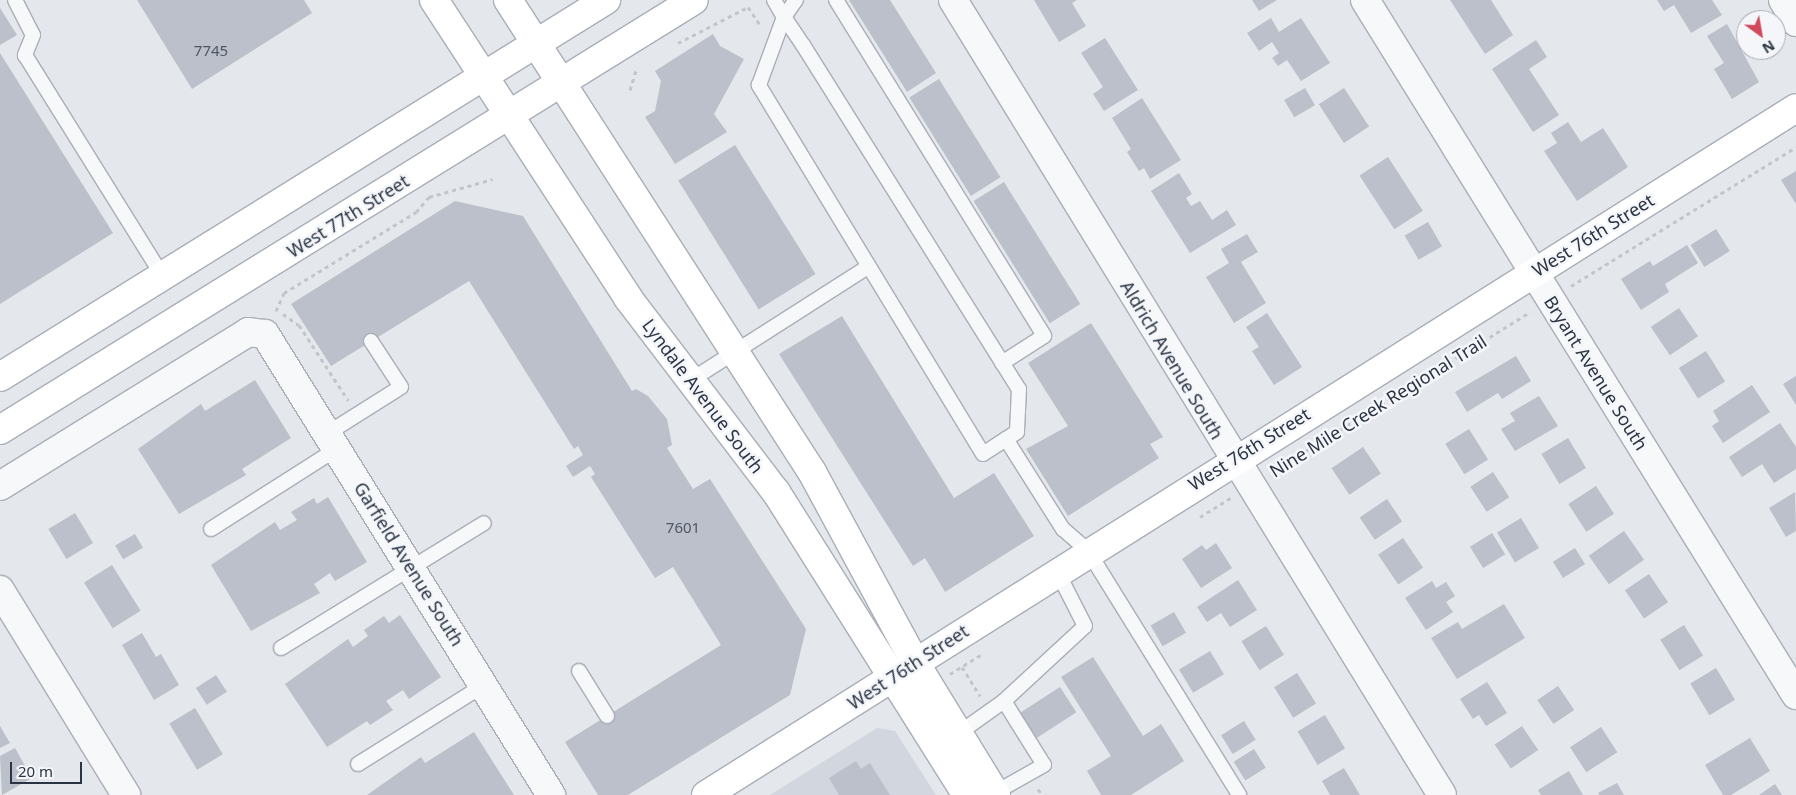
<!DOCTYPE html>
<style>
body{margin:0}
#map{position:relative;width:1796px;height:795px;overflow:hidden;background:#e4e7ec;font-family:"Noto Sans",sans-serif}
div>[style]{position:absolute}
.built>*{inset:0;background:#d2d6de}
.building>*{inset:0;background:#bbc0ca;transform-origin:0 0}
.path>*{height:3px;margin-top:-1.5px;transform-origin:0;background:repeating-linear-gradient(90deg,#c2c5cb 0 4px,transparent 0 8px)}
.roads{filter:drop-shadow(1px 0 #a9aeb7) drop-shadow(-1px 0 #a9aeb7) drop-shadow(0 1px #a9aeb7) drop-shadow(0 -1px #a9aeb7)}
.lane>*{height:14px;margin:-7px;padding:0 7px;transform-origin:7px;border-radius:7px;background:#f7f8fa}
.street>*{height:28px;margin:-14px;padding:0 14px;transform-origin:14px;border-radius:14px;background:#f7f8fa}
.secondary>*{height:28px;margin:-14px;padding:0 14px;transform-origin:14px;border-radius:14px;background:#fff}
span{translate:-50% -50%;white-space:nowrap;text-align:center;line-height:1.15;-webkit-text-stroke:5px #f4f6f9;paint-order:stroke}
.number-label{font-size:15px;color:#4f5766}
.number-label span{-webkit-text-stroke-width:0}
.street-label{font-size:18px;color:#2b3445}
.north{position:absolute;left:1736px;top:10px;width:50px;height:50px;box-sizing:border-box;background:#f4f6f9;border:1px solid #a4a8b1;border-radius:50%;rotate:148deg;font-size:14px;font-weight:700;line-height:20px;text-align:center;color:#2b3445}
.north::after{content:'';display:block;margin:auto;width:18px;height:22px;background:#d1495b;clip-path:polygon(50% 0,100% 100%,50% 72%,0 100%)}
.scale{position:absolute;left:10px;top:762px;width:72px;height:22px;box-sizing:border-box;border:2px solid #2b3445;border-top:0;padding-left:6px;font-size:15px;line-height:18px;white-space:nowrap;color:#2b3445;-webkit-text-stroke:4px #f4f6f9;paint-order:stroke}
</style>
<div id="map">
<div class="built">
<div style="clip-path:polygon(877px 728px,895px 731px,936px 795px,770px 795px)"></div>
</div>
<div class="building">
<div style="clip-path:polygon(137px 0,304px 0,312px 13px,192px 89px)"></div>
<div style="clip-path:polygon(849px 0,890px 0,936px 73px,907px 92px)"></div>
<div style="clip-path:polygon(1034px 0,1077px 0,1072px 3px,1086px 26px,1059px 42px)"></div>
<div style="clip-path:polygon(1252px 0,1277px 0,1259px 11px)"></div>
<div style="clip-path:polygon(1450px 0,1491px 0,1513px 35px,1485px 54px)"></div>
<div style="clip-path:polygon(1657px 0,1712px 0,1722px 15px,1691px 33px,1674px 5px,1664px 11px)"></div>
<div style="clip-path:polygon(0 8px,17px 35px,0 45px)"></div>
<div style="clip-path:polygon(1271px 18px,1279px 32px,1301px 18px,1330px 63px,1301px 81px,1287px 60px,1278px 66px,1272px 58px,1279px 53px,1272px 42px,1259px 51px,1247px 33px)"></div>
<div style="clip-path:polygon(1727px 24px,1759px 82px,1732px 99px,1714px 69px,1724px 63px,1707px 36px)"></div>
<div style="clip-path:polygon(713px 34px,720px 46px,744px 59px,714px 114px,727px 132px,675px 164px,645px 117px,655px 111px,661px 81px,655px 71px)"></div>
<div style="clip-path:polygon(1105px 38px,1138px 90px,1104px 111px,1093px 94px,1103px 87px,1081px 53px)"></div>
<div style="clip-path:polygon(1536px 40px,1547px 57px,1529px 69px,1559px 115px,1533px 132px,1492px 69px)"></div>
<div style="clip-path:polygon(0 53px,113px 233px,0 304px)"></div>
<div style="left:939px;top:79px;width:116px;height:35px;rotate:58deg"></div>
<div style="left:1305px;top:88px;width:20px;height:24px;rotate:60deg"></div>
<div style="left:1344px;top:88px;width:46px;height:30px;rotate:57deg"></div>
<div style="clip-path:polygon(1142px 98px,1181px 160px,1150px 179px,1144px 168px,1139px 171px,1127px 152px,1131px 149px,1112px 118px)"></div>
<div style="clip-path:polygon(1568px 122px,1581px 142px,1603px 128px,1628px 167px,1577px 201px,1544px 151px,1557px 143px,1551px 133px)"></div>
<div style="left:735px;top:145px;width:152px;height:67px;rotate:58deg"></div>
<div style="left:1388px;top:157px;width:64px;height:34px;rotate:57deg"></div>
<div style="clip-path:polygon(1796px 171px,1796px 204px,1781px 180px)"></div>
<div style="clip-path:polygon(1179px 173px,1192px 194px,1186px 198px,1191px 206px,1200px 201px,1212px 220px,1227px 210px,1236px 225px,1190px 253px,1151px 191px)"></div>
<div style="left:1004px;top:182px;width:144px;height:36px;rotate:58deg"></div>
<div style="clip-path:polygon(455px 201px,523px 216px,632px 391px,636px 389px,648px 396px,667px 419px,672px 445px,667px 448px,693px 489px,710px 479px,806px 629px,790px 695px,628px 795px,598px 795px,565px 742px,721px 645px,673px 567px,655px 578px,591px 477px,595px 474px,590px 466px,573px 477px,566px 466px,583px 455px,578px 446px,574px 449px,469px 281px,331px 366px,291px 304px)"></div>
<div style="left:1428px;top:222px;width:28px;height:27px;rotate:60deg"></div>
<div style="left:1716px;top:229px;width:26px;height:30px;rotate:58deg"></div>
<div style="clip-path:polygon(1247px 234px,1258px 252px,1241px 262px,1266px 303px,1234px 323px,1206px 277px,1229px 263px,1221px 249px)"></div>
<div style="clip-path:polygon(1687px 245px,1698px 263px,1665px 284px,1669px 292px,1641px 310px,1621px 279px,1650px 261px,1653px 266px)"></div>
<div style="left:1679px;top:308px;width:34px;height:34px;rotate:56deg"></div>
<div style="clip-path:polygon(1267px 313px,1302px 367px,1274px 385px,1252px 351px,1259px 347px,1246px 327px)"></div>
<div style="clip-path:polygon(842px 316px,954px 498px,994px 473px,1034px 536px,945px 592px,925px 558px,913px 566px,779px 354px)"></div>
<div style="clip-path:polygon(1091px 323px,1163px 437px,1150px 444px,1159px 458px,1068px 516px,1026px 449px,1068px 426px,1028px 363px)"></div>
<div style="left:1706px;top:351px;width:36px;height:32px;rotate:58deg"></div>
<div style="clip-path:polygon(1516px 356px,1531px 381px,1502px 399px,1498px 393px,1467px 412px,1455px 392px)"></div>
<div style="clip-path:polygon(1796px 376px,1796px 405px,1783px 384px)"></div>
<div style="clip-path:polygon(255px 380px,291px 438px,242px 469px,246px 475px,179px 514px,138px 449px,201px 404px,205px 411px)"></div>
<div style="clip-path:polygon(1752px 385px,1770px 412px,1723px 443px,1712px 426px,1719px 421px,1713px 411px)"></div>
<div style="clip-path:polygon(1539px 396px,1558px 426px,1515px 451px,1501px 429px,1515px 421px,1510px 413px)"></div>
<div style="clip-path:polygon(1780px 423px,1796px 447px,1796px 469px,1774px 483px,1762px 464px,1742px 477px,1729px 457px)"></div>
<div style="left:1469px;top:429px;width:36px;height:28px;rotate:58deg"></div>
<div style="left:1568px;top:438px;width:35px;height:31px;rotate:59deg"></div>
<div style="left:1363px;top:447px;width:32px;height:38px;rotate:56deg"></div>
<div style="left:1493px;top:472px;width:30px;height:27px;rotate:57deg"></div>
<div style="left:1596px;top:486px;width:33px;height:33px;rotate:57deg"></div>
<div style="clip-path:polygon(1795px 492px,1796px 531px,1786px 537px,1769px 508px)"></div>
<div style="clip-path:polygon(328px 497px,367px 562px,335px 581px,330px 573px,314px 584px,320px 593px,251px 631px,211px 565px,275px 522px,280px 530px,297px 520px,291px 512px,314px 498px,317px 504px)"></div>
<div style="left:1387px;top:499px;width:27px;height:33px;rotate:56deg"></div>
<div style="left:75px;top:513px;width:35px;height:31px;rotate:59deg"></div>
<div style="left:1521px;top:518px;width:35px;height:28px;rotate:59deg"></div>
<div style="left:1624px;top:531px;width:35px;height:43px;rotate:55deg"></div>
<div style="left:1492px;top:533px;width:25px;height:26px;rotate:58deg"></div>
<div style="left:135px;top:534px;width:16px;height:23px;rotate:60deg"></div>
<div style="left:1403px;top:538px;width:36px;height:30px;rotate:56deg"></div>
<div style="clip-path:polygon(1216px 543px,1232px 568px,1201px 588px,1182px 559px,1202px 545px,1206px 550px)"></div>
<div style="left:1575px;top:548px;width:19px;height:26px;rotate:58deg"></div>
<div style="left:112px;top:565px;width:54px;height:33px;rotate:58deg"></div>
<div style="left:1649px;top:574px;width:34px;height:29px;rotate:56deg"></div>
<div style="clip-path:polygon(1238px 580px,1257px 610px,1230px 627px,1221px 613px,1207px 622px,1197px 607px)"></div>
<div style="clip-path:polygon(1432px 581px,1436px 588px,1446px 582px,1455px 596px,1446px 602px,1453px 612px,1426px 630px,1405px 598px)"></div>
<div style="clip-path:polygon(1504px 604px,1525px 638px,1457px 679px,1431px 638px,1458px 622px,1462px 629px)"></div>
<div style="left:1174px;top:612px;width:24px;height:27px;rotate:60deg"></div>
<div style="clip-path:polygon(400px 615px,441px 677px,409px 699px,403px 690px,386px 701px,393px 710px,370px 725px,367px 721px,327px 747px,285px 684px,348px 639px,353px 647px,368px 636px,364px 630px,384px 616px,389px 623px)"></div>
<div style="left:1684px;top:625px;width:36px;height:28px;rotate:58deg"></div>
<div style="left:1266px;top:626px;width:34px;height:29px;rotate:58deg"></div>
<div style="clip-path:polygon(142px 633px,156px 657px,161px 654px,179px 685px,154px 700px,122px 645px)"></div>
<div style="left:1210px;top:651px;width:27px;height:36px;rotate:59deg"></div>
<div style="clip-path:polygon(1093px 657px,1143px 736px,1161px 724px,1184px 761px,1131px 795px,1101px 795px,1087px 771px,1111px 756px,1061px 677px)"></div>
<div style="left:1716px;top:668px;width:37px;height:30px;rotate:59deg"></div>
<div style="left:1297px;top:673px;width:36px;height:27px;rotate:58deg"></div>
<div style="left:216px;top:675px;width:20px;height:24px;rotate:57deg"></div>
<div style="clip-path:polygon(1487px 682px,1507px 713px,1486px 726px,1479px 715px,1473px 719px,1460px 699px)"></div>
<div style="left:1558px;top:686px;width:29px;height:25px;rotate:56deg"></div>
<div style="left:1060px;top:687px;width:30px;height:52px;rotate:57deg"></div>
<div style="left:195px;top:708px;width:54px;height:30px;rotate:59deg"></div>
<div style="left:1325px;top:715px;width:39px;height:32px;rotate:59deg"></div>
<div style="left:1244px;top:721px;width:22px;height:27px;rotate:58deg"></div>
<div style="clip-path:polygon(0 726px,10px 743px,0 748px)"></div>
<div style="left:1522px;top:726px;width:29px;height:33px;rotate:56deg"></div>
<div style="left:1601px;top:727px;width:30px;height:37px;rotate:57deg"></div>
<div style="clip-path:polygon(474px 732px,514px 795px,367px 795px,421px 757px,425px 763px)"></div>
<div style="clip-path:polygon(1750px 738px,1770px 771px,1731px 795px,1723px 795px,1705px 765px)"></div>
<div style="clip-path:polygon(15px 748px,32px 778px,2px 795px,0 756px)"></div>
<div style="left:1254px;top:749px;width:22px;height:24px;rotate:58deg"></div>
<div style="clip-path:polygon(856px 761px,861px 769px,870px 763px,890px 795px,839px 795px,829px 778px)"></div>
<div style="clip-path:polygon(1344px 768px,1360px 795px,1330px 795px,1322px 781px)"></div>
<div style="clip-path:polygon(1569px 771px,1583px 795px,1541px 795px,1538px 790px)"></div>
<div style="clip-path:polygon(1617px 783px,1624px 795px,1599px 795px,1598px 793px)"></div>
<div style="clip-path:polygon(1775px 784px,1782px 795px,1759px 795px)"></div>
</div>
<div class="path">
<div style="left:678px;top:43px;width:79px;rotate:-27.2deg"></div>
<div style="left:748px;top:7px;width:22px;rotate:56deg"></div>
<div style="left:630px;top:90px;width:24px;rotate:-73deg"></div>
<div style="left:1571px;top:286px;width:264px;rotate:-31.7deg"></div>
<div style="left:276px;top:311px;width:20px;rotate:-66deg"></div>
<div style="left:284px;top:293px;width:155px;rotate:-31.5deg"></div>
<div style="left:416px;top:212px;width:20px;rotate:-49deg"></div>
<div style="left:429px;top:197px;width:66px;rotate:-15.7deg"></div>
<div style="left:283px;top:314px;width:19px;rotate:35deg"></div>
<div style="left:299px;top:325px;width:90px;rotate:56.8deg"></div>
<div style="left:1272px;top:472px;width:304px;rotate:-31.8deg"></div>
<div style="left:1200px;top:517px;width:36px;rotate:-32deg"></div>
<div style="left:962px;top:667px;width:34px;rotate:58deg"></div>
<div style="left:950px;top:674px;width:36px;rotate:-32deg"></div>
<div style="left:1038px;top:789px;width:7px;rotate:56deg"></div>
</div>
<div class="roads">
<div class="lane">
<div style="left:15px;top:0;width:39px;rotate:63deg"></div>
<div style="left:33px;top:35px;width:22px;rotate:112deg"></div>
<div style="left:25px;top:55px;width:259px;rotate:58.1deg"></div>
<div style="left:774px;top:0;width:20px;rotate:60deg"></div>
<div style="left:784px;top:17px;width:34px;rotate:56deg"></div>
<div style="left:803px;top:45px;width:406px;rotate:57.9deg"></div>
<div style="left:1019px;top:389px;width:43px;rotate:92.7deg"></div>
<div style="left:1017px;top:432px;width:40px;rotate:147.1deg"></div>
<div style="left:983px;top:454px;width:432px;rotate:-121.3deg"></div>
<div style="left:759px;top:85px;width:72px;rotate:-69.8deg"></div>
<div style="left:784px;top:17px;width:21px;rotate:-55deg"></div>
<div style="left:836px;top:0;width:395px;rotate:58.2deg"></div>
<div style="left:1044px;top:336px;width:50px;rotate:147.3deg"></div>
<div style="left:371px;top:341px;width:55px;rotate:56.9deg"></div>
<div style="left:691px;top:380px;width:210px;rotate:-32.6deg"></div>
<div style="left:328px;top:433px;width:83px;rotate:-32.2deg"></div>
<div style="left:1006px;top:439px;width:107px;rotate:57.7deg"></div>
<div style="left:1063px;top:529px;width:33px;rotate:41deg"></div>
<div style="left:1088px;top:551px;width:287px;rotate:58.2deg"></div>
<div style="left:211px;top:529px;width:151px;rotate:-32.5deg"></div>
<div style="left:281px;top:648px;width:238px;rotate:-31.6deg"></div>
<div style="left:579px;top:671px;width:53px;rotate:58.1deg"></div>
<div style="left:1004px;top:701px;width:110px;rotate:-42.8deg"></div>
<div style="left:1085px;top:626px;width:62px;rotate:-117deg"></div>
<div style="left:959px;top:733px;width:55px;rotate:-35.4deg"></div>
<div style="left:1004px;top:701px;width:75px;rotate:58deg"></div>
<div style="left:1044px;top:765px;width:55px;rotate:150.6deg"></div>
<div style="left:358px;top:764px;width:149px;rotate:-32.1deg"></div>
</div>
<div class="street">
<div style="left:953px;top:0;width:933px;rotate:58.4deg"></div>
<div style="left:1365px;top:0;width:818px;rotate:58.2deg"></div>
<div style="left:1783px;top:0;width:26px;rotate:59deg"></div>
<div style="left:0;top:486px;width:292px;rotate:-31.8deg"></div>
<div style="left:248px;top:332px;width:17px;rotate:7deg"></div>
<div style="left:265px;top:334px;width:543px;rotate:58.18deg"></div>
<div style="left:0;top:590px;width:241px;rotate:58.4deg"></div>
</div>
<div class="secondary">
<div style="left:434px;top:0;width:356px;rotate:56.9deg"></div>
<div style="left:628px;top:298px;width:244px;rotate:52.7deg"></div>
<div style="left:776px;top:492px;width:358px;rotate:57.8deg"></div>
<div style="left:508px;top:0;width:561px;rotate:57.22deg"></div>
<div style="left:812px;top:472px;width:215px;rotate:61.6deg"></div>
<div style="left:914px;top:661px;width:157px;rotate:58.5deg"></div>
<div style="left:0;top:377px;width:714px;rotate:-31.89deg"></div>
<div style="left:0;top:430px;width:816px;rotate:-31.78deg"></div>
<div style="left:706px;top:795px;width:1288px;rotate:-32.22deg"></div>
</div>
</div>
<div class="number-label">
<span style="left:211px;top:51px">7745</span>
<span style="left:683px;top:528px">7601</span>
</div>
<div class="street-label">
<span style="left:348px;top:216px;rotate:-32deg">West 77th Street</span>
<span style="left:1593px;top:235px;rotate:-32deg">West 76th Street</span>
<span style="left:1172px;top:360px;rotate:59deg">Aldrich Avenue South</span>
<span style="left:1596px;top:373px;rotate:58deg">Bryant Avenue South</span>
<span style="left:703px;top:396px;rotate:53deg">Lyndale Avenue South</span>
<span style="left:1378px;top:406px;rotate:-32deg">Nine Mile Creek Regional Trail</span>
<span style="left:1249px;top:449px;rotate:-32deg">West 76th Street</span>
<span style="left:409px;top:564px;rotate:58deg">Garfield Avenue South</span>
<span style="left:908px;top:667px;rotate:-33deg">West 76th Street</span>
</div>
<div class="north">N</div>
<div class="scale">20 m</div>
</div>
